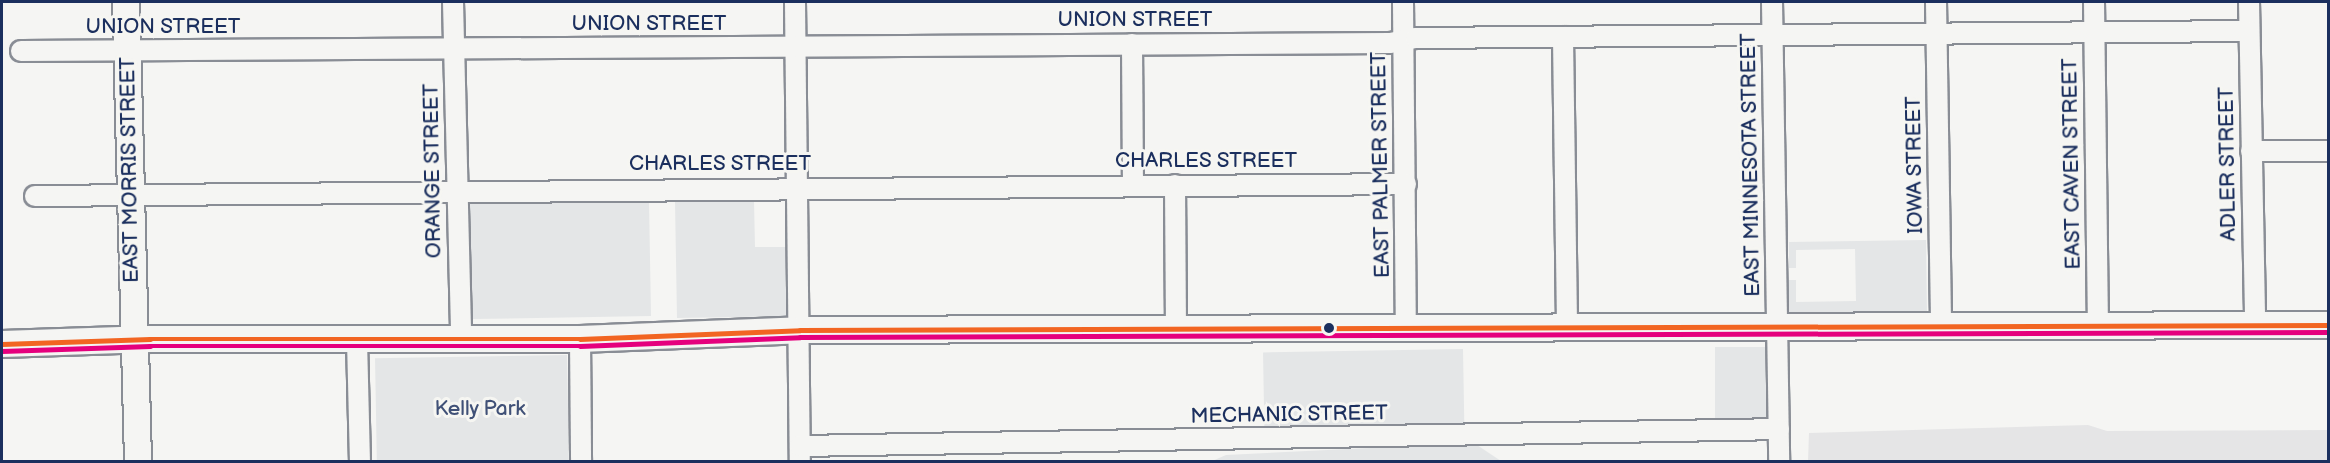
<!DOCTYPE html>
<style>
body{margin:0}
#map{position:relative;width:2330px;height:463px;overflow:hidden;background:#f5f5f3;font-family:"Balsamiq Sans",sans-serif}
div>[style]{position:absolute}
.built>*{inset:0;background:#e5e5e6}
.green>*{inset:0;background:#e4e6e7;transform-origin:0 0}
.roads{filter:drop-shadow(2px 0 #898d95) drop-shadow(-2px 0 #898d95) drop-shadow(0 2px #898d95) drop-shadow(0 -2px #898d95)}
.minor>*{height:20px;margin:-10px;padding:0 10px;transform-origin:10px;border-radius:10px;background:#f5f5f3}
.major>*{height:26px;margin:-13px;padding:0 13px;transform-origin:13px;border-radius:13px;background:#f5f5f3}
.bus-1>*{height:4.5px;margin:-2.25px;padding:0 2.25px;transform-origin:2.25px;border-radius:2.25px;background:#f26522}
.bus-2>*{height:4.5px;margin:-2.25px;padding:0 2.25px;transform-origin:2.25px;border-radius:2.25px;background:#e5007d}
.dots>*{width:16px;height:16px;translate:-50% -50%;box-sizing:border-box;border:3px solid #f6f6f2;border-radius:50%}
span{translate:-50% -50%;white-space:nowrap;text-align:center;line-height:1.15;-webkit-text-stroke:6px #f6f6f2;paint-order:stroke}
.street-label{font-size:21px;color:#1b2f5e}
.park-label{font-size:21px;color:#405177}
.frame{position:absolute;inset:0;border:3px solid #1b2f5e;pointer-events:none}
</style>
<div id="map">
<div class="built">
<div style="clip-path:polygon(2088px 425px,2107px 431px,2328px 430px,2328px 461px,1808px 461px,1809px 433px)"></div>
</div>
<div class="green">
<div style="left:649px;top:201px;width:115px;height:179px;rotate:89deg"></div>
<div style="clip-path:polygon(754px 201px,755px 247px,791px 247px,793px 316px,677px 318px,675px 202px)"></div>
<div style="clip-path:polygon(1926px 240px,1927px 314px,1789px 316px,1788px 280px,1796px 280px,1796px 302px,1856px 301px,1855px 249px,1796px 250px,1796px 268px,1789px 268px,1789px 242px)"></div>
<div style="left:1715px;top:347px;width:53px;height:76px"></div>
<div style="left:1463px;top:349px;width:83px;height:200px;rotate:89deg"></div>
<div style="left:567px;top:355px;width:106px;height:192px;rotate:89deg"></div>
<div style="clip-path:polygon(1474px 443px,1501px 461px,1210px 462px,1226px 455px)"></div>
</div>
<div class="roads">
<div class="minor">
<div style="left:453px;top:2px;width:337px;rotate:88.6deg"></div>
<div style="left:795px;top:2px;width:460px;rotate:89.4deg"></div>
<div style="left:1403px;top:2px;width:326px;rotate:89.5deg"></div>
<div style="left:1772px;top:2px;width:460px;rotate:89.1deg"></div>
<div style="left:1936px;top:2px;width:325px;rotate:89.1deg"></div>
<div style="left:2094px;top:2px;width:324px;rotate:89.3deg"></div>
<div style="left:2249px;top:2px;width:323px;rotate:88.9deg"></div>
<div style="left:1563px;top:37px;width:293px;rotate:89.2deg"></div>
<div style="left:1132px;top:44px;width:142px;rotate:89.6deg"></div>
<div style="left:21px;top:51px;width:1369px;rotate:-0.33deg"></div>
<div style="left:1390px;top:43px;width:26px;rotate:-11deg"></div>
<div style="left:1416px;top:38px;width:833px;rotate:-0.48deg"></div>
<div style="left:2251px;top:151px;width:77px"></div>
<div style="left:1175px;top:185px;width:143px;rotate:89.6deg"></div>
<div style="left:35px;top:196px;width:1371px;rotate:-0.5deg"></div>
<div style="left:580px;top:339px;width:123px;rotate:89.5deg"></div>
<div style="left:357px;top:340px;width:122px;rotate:88.6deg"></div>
<div style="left:800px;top:446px;width:979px;rotate:-0.99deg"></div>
</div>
<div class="major">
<div style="left:126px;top:2px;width:460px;rotate:88.5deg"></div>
<div style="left:2px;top:344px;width:148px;rotate:-1.9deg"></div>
<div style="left:150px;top:339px;width:430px"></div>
<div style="left:580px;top:339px;width:220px;rotate:-2.3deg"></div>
<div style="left:800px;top:330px;width:1528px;rotate:-0.19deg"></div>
</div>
</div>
<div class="bus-1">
<div style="left:2px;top:344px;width:148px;rotate:-1.9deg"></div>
<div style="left:150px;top:339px;width:430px"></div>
<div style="left:580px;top:339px;width:220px;rotate:-2.3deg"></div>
<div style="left:800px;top:330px;width:1528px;rotate:-0.19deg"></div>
</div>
<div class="bus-2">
<div style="left:2px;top:351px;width:148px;rotate:-1.9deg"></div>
<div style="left:150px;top:346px;width:430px"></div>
<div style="left:580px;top:346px;width:220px;rotate:-2.3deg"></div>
<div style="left:800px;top:337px;width:1528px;rotate:-0.19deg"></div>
</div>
<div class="dots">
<div style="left:1329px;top:328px;background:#1b2f5e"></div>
</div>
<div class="street-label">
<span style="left:1135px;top:20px">UNION STREET</span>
<span style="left:649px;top:24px">UNION STREET</span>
<span style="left:163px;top:27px">UNION STREET</span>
<span style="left:1206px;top:161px">CHARLES STREET</span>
<span style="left:720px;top:164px">CHARLES STREET</span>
<span style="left:2072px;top:164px;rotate:-91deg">EAST CAVEN STREET</span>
<span style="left:2228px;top:164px;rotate:-91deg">ADLER STREET</span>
<span style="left:1381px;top:165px;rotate:-91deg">EAST PALMER STREET</span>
<span style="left:1751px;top:165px;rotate:-91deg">EAST MINNESOTA STREET</span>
<span style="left:1915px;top:165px;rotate:-91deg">IOWA STREET</span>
<span style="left:130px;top:170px;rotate:-91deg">EAST MORRIS STREET</span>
<span style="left:433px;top:171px;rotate:-91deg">ORANGE STREET</span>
<span style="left:1289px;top:415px;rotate:-1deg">MECHANIC STREET</span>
</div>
<div class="park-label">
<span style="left:480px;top:409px">Kelly Park</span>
</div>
<div class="frame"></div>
</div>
